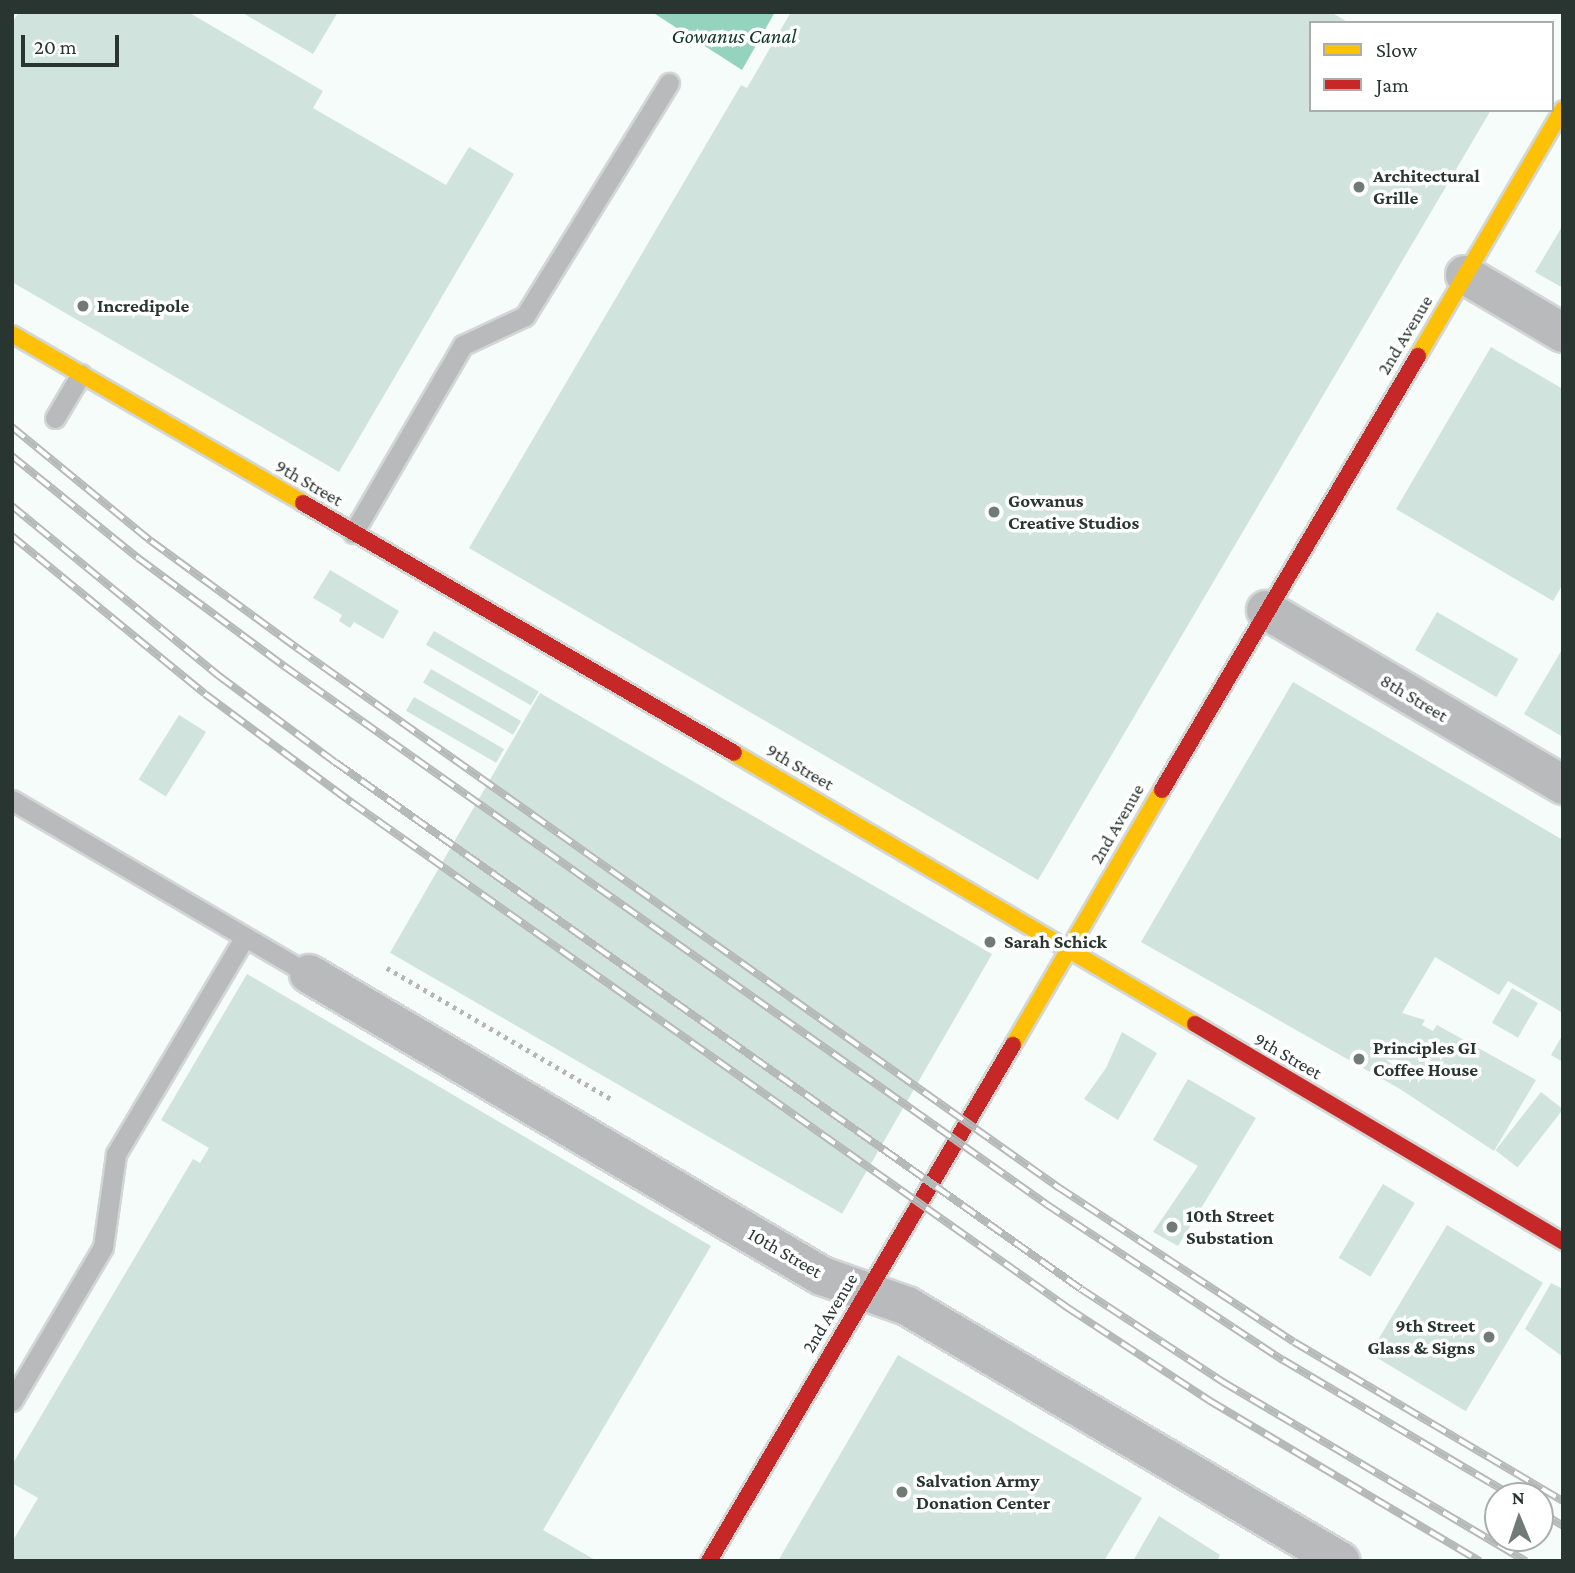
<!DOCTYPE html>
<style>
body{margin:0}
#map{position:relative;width:1575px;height:1573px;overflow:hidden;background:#f5fcf9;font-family:"Crimson Pro",serif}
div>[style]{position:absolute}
.water>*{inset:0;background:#94d3be}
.building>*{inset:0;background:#d0e4dd;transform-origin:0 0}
.path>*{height:4.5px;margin-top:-2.25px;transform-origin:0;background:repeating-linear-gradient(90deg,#b4b6b6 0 3.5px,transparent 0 8.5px)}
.roads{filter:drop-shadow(2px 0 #d1d7d5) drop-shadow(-2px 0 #d1d7d5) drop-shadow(0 2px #d1d7d5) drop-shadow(0 -2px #d1d7d5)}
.lane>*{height:19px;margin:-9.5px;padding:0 9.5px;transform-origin:9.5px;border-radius:9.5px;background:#b9babb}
.street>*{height:38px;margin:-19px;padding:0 19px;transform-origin:19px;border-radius:19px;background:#b9babb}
.slow>*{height:16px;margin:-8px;padding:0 8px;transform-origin:8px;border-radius:8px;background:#ffc107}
.jam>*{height:16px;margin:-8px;padding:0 8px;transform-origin:8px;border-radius:8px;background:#c62828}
.rail>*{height:8px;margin-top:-4px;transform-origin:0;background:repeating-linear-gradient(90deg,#fff 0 16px,#b5b9b8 0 32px);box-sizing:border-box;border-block:2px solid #b5b9b8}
.dots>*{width:19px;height:19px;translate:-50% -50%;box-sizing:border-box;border:4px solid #fff;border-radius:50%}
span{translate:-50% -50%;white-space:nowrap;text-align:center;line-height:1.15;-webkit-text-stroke:7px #fff;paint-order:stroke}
.poi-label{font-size:19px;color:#283530;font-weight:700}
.left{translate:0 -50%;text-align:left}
.right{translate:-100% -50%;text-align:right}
.street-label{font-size:19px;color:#283530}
.water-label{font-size:21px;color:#0d362a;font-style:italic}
.frame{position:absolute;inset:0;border:14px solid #283530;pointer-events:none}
.legend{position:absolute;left:1309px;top:21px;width:245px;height:91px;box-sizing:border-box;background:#fff;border:2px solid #a9aeac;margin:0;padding:9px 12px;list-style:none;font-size:21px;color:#283530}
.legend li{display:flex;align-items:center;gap:14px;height:35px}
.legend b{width:35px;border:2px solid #a9aeac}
.north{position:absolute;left:1484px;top:1482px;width:70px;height:70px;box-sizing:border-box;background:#fff;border:2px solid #a9aeac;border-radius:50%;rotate:358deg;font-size:19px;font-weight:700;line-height:28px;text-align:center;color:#283530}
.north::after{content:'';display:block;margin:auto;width:24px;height:32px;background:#707b76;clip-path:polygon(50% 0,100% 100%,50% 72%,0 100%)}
.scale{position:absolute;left:21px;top:35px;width:98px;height:32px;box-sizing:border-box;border:4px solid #283530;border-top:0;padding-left:9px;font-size:21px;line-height:24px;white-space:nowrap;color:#283530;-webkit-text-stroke:5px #fff;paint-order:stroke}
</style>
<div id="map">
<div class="water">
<div style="clip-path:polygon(652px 12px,775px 12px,742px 70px)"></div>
</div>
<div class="building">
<div style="clip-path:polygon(19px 12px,188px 12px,323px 91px,313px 108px,446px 185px,469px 147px,514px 174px,339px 472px,12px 282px,12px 23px)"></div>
<div style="clip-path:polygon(241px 12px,338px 12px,313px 54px)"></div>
<div style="clip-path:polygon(791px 12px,1331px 12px,1349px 23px,1311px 23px,1311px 110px,1491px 110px,1038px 880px,469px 548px,741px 85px,747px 88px)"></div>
<div style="clip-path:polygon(1563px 225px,1563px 288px,1535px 272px)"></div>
<div style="clip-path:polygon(1491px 347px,1563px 389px,1563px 584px,1553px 601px,1396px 509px)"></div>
<div style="clip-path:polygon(330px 570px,399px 611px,383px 639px,354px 622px,350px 628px,339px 621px,342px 615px,313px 598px)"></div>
<div style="left:1437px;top:612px;width:94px;height:44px;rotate:30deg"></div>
<div style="left:434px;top:631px;width:121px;height:16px;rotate:30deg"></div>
<div style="clip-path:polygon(1563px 648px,1563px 737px,1524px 714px)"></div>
<div style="left:431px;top:669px;width:104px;height:16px;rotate:30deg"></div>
<div style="clip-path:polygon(1293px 682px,1563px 840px,1563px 1013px,1508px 981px,1499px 995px,1435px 957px,1402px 1013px,1425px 1020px,1422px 1025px,1433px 1031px,1437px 1025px,1536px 1080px,1494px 1151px,1400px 1089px,1141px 942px)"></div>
<div style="left:540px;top:693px;width:522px;height:300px;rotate:30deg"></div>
<div style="left:414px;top:697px;width:104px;height:16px;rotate:30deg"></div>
<div style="left:179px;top:715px;width:32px;height:76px;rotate:32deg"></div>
<div style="clip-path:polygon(247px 974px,711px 1246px,543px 1530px,597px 1561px,12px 1561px,12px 1542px,38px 1498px,12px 1483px,12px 1465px,193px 1159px,200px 1163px,209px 1148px,161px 1120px)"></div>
<div style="left:1512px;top:988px;width:30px;height:40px;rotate:30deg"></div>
<div style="clip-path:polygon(1122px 1032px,1157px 1053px,1118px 1120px,1084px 1099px,1106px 1068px)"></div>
<div style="clip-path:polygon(1563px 1034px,1563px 1062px,1551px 1055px)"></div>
<div style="clip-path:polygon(1188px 1079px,1256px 1118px,1178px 1246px,1153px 1232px,1198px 1166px,1153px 1140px)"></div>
<div style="left:1541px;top:1092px;width:28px;height:74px;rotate:38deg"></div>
<div style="left:1383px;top:1184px;width:37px;height:86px;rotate:31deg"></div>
<div style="left:1447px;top:1225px;width:112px;height:150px;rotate:31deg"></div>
<div style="clip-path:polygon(1551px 1283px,1563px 1289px,1563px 1357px,1525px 1329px)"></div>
<div style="clip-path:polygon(898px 1355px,1142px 1498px,1104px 1561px,778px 1561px)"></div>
<div style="clip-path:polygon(1159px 1516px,1220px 1555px,1217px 1561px,1133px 1561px)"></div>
</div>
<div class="path">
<div style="left:387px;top:968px;width:262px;rotate:30.3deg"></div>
</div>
<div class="roads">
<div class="lane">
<div style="left:55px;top:418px;width:51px;rotate:-59.4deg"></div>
<div style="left:353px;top:533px;width:218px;rotate:-59.7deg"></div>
<div style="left:463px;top:345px;width:68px;rotate:-25.1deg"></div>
<div style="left:525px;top:316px;width:274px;rotate:-58.3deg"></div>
<div style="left:12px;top:800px;width:344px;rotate:30.4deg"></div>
<div style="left:12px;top:1401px;width:179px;rotate:-59.4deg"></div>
<div style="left:103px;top:1247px;width:94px;rotate:-82deg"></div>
<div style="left:116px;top:1154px;width:252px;rotate:-59.3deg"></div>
</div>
<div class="street">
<div style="left:1465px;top:275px;width:114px;rotate:30.6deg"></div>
<div style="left:1266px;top:610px;width:345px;rotate:30.5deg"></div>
<div style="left:309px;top:974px;width:595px;rotate:30.49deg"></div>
<div style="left:822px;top:1276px;width:90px;rotate:19.4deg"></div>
<div style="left:907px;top:1306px;width:503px;rotate:30.49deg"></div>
</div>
<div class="slow">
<div style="left:12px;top:334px;width:337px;rotate:30.1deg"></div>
<div style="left:1418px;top:356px;width:286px;rotate:-59.6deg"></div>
<div style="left:734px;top:753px;width:535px;rotate:30.45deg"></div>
<div style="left:1013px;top:1045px;width:295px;rotate:-59.7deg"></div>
</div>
<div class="jam">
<div style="left:303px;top:503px;width:498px;rotate:30.1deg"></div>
<div style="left:1162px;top:790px;width:504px;rotate:-59.47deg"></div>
<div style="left:1195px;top:1024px;width:428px;rotate:30.6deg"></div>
<div style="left:709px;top:1561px;width:599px;rotate:-59.5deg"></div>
</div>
</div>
<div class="rail">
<div style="left:12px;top:427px;width:180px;rotate:39.4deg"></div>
<div style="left:151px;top:541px;width:181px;rotate:36.2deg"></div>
<div style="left:297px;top:648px;width:933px;rotate:35.31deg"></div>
<div style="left:1058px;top:1187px;width:282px;rotate:33.3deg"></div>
<div style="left:1294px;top:1342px;width:312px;rotate:30.6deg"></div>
<div style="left:12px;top:456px;width:162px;rotate:39deg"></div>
<div style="left:138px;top:558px;width:182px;rotate:36.5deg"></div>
<div style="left:284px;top:666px;width:933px;rotate:35.22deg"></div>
<div style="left:1046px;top:1204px;width:284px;rotate:33.4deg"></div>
<div style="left:1283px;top:1360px;width:267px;rotate:30.6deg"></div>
<div style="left:12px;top:506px;width:268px;rotate:39.4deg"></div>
<div style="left:219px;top:676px;width:144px;rotate:36.6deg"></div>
<div style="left:335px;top:762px;width:913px;rotate:35.24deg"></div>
<div style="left:1081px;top:1289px;width:170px;rotate:33.2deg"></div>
<div style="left:1223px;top:1382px;width:352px;rotate:30.6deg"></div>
<div style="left:12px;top:536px;width:249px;rotate:39.3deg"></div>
<div style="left:205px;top:694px;width:182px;rotate:36.5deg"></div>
<div style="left:351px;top:802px;width:878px;rotate:35.21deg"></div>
<div style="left:1068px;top:1308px;width:170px;rotate:33.2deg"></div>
<div style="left:1210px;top:1401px;width:314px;rotate:30.7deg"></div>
<div style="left:1540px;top:1512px;width:27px;rotate:31deg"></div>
</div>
<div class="dots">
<div style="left:1359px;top:187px;background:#707b76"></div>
<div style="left:83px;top:306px;background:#707b76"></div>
<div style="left:994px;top:512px;background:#707b76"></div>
<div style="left:990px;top:942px;background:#707b76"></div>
<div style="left:1359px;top:1059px;background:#707b76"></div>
<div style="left:1172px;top:1227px;background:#707b76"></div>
<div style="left:1489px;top:1337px;background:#707b76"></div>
<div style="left:902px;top:1492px;background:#707b76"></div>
</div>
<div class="poi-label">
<span class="left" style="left:1373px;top:187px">Architectural<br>Grille</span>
<span class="left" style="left:97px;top:306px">Incredipole</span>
<span class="left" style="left:1008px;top:512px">Gowanus<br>Creative Studios</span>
<span class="left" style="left:1004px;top:942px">Sarah Schick</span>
<span class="left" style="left:1373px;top:1059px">Principles GI<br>Coffee House</span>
<span class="left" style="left:1186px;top:1227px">10th Street<br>Substation</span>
<span class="right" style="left:1475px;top:1337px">9th Street<br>Glass &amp; Signs</span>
<span class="left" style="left:916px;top:1492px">Salvation Army<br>Donation Center</span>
</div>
<div class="street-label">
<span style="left:1405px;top:335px;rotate:-59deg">2nd Avenue</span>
<span style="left:309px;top:483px;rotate:30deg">9th Street</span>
<span style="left:1414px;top:698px;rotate:31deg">8th Street</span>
<span style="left:800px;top:767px;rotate:30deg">9th Street</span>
<span style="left:1117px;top:824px;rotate:-60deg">2nd Avenue</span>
<span style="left:1288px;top:1056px;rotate:30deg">9th Street</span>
<span style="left:785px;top:1253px;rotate:30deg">10th Street</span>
<span style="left:830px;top:1313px;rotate:-59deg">2nd Avenue</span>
</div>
<div class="water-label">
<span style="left:734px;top:36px">Gowanus Canal</span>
</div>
<div class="frame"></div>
<ul class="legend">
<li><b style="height:9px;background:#ffc107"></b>Slow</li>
<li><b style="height:9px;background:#c62828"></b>Jam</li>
</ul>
<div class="north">N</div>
<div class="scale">20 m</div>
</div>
